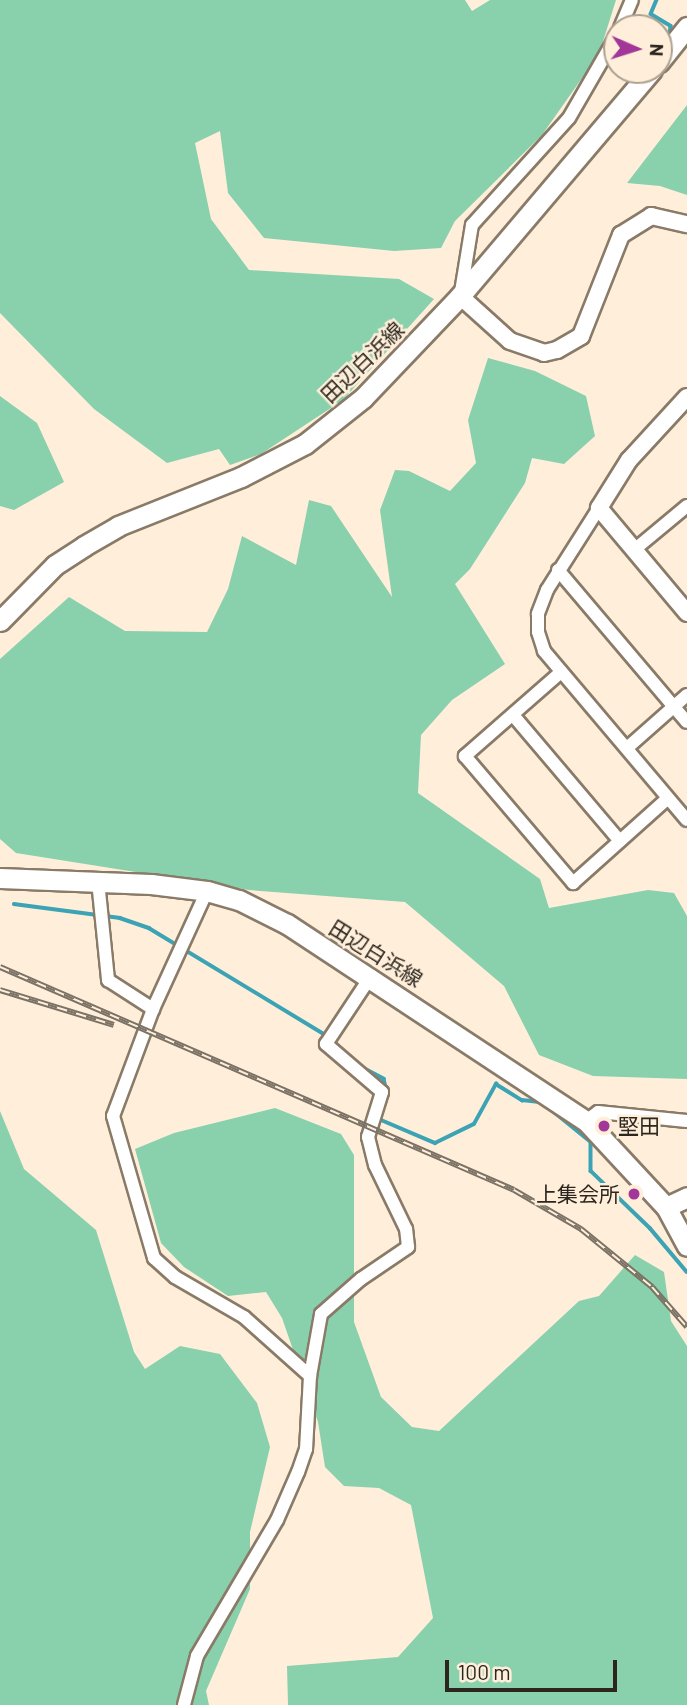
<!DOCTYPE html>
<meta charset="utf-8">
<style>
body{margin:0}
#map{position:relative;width:687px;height:1705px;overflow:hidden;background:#ffefda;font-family:Barlow,"Noto Sans JP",sans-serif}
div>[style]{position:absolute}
.green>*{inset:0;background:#89d0ac}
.stream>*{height:3.5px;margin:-1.75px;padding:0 1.75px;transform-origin:1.75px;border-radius:1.75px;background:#3ca3b5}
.roads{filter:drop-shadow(2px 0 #897b68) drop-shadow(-2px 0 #897b68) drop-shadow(0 2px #897b68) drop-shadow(0 -2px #897b68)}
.minor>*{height:12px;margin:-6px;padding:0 6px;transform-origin:6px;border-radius:6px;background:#fff}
.tertiary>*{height:16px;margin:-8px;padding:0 8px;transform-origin:8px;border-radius:8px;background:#fff}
.primary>*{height:19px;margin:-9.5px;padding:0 9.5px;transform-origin:9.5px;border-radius:9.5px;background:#fff}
.rail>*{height:6px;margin-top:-3px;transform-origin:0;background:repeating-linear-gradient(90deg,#ffefda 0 10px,#7b7265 0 20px);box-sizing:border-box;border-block:2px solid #7b7265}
.dots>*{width:19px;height:19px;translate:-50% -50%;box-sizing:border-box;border:4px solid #ffefda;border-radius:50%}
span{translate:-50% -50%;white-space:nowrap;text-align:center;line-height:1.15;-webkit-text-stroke:5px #ffefda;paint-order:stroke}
.street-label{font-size:21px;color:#2c261f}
.poi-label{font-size:21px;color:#2c261f}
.left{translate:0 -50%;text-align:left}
.right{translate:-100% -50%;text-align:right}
.north{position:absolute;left:603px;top:14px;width:70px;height:70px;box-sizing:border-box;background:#ffefda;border:2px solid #ab9f8f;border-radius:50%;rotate:93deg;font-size:19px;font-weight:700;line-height:28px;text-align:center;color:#2c261f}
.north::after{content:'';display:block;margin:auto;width:24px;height:32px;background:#a23798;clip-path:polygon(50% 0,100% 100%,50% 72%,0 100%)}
.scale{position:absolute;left:445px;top:1660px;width:172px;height:32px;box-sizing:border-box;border:4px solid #2c261f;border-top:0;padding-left:9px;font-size:21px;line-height:24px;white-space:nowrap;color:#2c261f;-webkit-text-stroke:5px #ffefda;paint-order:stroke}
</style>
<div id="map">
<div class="green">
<div style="clip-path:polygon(0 0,465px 0,472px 11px,490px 0,616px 0,599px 54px,542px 135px,455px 221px,441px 248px,394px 251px,264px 238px,228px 193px,220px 131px,195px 143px,211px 219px,249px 270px,399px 279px,434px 299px,343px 400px,261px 454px,230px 465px,219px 449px,167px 463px,94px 409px,0 313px)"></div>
<div style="clip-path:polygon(687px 105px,687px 195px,660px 186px,627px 183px)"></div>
<div style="clip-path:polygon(488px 358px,535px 371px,586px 396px,595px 436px,564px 464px,532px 458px,525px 483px,470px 569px,455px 584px,505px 664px,452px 700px,421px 735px,418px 793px,540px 879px,549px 908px,648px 890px,674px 893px,687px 916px,687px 1079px,593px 1076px,539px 1055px,504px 986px,405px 902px,249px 890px,16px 853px,0 839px,0 659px,69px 597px,125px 631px,207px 632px,228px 589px,242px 536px,296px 565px,309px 500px,331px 506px,392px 597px,380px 510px,395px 470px,409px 471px,450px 491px,476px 463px,468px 420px)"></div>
<div style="clip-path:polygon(0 396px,37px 423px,64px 482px,14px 510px,0 506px)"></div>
<div style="clip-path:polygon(275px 1108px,341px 1134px,354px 1155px,354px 1322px,381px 1397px,412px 1427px,439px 1431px,579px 1301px,599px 1296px,635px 1255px,664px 1272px,671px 1321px,687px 1346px,687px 1705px,288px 1705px,287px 1666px,398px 1657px,433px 1618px,411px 1505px,379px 1488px,344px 1486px,325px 1467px,318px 1422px,282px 1318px,266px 1292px,228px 1296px,184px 1267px,161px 1243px,135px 1149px,174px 1133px)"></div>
<div style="clip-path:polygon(0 1111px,24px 1169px,96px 1230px,134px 1352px,145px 1369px,180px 1346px,220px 1354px,257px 1403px,270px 1447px,250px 1532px,250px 1589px,206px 1691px,209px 1705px,0 1705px)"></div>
</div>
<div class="stream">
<div style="left:657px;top:0;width:15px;rotate:113deg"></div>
<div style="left:651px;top:14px;width:23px;rotate:31deg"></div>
<div style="left:671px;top:26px;width:9px;rotate:96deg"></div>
<div style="left:14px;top:904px;width:107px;rotate:7.5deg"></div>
<div style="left:120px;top:918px;width:31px;rotate:19deg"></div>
<div style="left:149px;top:928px;width:208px;rotate:31.2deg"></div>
<div style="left:327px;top:1036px;width:33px;rotate:41deg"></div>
<div style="left:360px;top:1066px;width:27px;rotate:28deg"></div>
<div style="left:384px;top:1079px;width:13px;rotate:77deg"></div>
<div style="left:548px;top:1107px;width:55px;rotate:39.1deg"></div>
<div style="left:591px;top:1142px;width:29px;rotate:90deg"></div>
<div style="left:591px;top:1171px;width:82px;rotate:44deg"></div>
<div style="left:650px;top:1228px;width:57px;rotate:49.9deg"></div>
<div style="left:379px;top:1119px;width:61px;rotate:23.2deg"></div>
<div style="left:435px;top:1143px;width:43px;rotate:-26deg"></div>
<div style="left:474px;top:1124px;width:46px;rotate:-61.2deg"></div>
<div style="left:496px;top:1084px;width:31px;rotate:32deg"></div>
<div style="left:522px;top:1100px;width:20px;rotate:6deg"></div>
</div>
<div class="roads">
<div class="minor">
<div style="left:620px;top:28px;width:30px;rotate:-67deg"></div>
<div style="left:461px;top:292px;width:68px;rotate:-80.7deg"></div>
<div style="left:472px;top:225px;width:144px;rotate:-47.8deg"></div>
<div style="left:569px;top:118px;width:96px;rotate:-60deg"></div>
<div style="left:599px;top:508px;width:97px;rotate:122.4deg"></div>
<div style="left:547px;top:590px;width:26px;rotate:111deg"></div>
<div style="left:538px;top:614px;width:18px;rotate:90deg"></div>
<div style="left:538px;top:632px;width:20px;rotate:72deg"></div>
<div style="left:544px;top:651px;width:221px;rotate:49.8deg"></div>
<div style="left:634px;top:550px;width:69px;rotate:-39.7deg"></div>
<div style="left:558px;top:570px;width:199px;rotate:49.7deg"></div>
<div style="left:561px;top:672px;width:128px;rotate:138.8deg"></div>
<div style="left:465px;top:756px;width:167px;rotate:49.6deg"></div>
<div style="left:573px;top:883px;width:126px;rotate:-41.8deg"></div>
<div style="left:513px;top:715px;width:165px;rotate:49.7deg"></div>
<div style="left:627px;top:748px;width:80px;rotate:-41.5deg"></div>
<div style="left:98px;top:881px;width:100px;rotate:84.2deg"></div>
<div style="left:108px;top:980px;width:54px;rotate:32.8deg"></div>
<div style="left:153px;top:1009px;width:114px;rotate:110.5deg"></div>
<div style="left:113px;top:1116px;width:148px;rotate:73.9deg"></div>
<div style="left:154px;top:1258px;width:28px;rotate:42deg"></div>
<div style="left:175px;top:1277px;width:80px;rotate:30.1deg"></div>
<div style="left:244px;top:1317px;width:89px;rotate:41.8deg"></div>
<div style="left:310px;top:1376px;width:73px;rotate:93.1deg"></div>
<div style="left:306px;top:1449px;width:24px;rotate:109deg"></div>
<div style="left:298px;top:1472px;width:52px;rotate:113.6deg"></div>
<div style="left:277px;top:1520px;width:158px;rotate:120.5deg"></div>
<div style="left:197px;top:1656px;width:51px;rotate:104.9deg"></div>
<div style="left:153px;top:1009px;width:130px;rotate:-65.4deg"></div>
<div style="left:586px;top:1121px;width:15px;rotate:-37deg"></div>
<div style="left:598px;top:1112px;width:89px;rotate:5.8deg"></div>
<div style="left:310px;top:1376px;width:63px;rotate:-79.9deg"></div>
<div style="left:321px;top:1314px;width:53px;rotate:-41.2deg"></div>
<div style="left:361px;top:1279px;width:57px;rotate:-34.2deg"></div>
<div style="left:408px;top:1247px;width:18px;rotate:-96deg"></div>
<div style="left:406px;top:1229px;width:71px;rotate:-115.8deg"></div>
<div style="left:375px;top:1165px;width:29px;rotate:-104deg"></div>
<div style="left:368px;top:1137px;width:47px;rotate:-72.7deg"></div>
<div style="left:382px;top:1092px;width:74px;rotate:-139.4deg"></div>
<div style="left:326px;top:1044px;width:82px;rotate:-56.5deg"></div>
</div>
<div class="tertiary">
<div style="left:460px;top:296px;width:67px;rotate:42deg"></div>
<div style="left:510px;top:341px;width:36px;rotate:19deg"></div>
<div style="left:544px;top:353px;width:13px;rotate:-13deg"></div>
<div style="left:557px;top:350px;width:28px;rotate:-30deg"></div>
<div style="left:581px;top:336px;width:109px;rotate:-68.4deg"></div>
<div style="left:621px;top:235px;width:36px;rotate:-32deg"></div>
<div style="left:651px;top:216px;width:37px;rotate:13deg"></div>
<div style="left:687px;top:397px;width:86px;rotate:132.6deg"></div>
<div style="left:629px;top:460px;width:57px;rotate:122deg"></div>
<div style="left:599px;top:508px;width:137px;rotate:50deg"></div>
</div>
<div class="primary">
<div style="left:659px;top:62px;width:45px;rotate:-51.3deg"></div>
<div style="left:0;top:621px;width:78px;rotate:-45.5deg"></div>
<div style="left:55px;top:565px;width:35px;rotate:-33deg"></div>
<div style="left:84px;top:546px;width:39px;rotate:-30deg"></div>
<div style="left:118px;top:526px;width:132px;rotate:-21.7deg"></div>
<div style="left:241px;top:477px;width:72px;rotate:-27.3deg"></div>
<div style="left:305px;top:444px;width:74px;rotate:-38.4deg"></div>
<div style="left:363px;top:398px;width:141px;rotate:-46.4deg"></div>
<div style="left:460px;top:296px;width:297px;rotate:-49.7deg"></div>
<div style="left:0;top:878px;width:151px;rotate:2.3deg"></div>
<div style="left:151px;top:884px;width:56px;rotate:7.1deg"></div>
<div style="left:207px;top:891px;width:33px;rotate:16deg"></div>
<div style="left:239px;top:900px;width:54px;rotate:26.6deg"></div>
<div style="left:287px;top:924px;width:358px;rotate:33.4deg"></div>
<div style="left:586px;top:1121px;width:117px;rotate:47.1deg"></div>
<div style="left:666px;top:1207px;width:44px;rotate:61.7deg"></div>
<div style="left:666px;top:1207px;width:23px;rotate:-25deg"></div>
</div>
</div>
<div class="rail">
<div style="left:0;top:967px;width:560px;rotate:23.45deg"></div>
<div style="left:514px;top:1190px;width:78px;rotate:30.2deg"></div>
<div style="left:581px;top:1229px;width:92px;rotate:39.2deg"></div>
<div style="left:652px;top:1287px;width:53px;rotate:48.8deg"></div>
<div style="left:0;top:990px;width:119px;rotate:17.1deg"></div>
</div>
<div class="dots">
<div style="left:604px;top:1126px;background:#a23798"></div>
<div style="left:634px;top:1194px;background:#a23798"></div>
</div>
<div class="street-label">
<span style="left:362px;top:362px;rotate:-44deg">田辺白浜線</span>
<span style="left:376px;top:953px;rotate:32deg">田辺白浜線</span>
</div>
<div class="poi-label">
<span class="left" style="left:618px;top:1126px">堅田</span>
<span class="right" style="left:620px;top:1194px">上集会所</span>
</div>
<div class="north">N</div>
<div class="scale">100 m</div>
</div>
